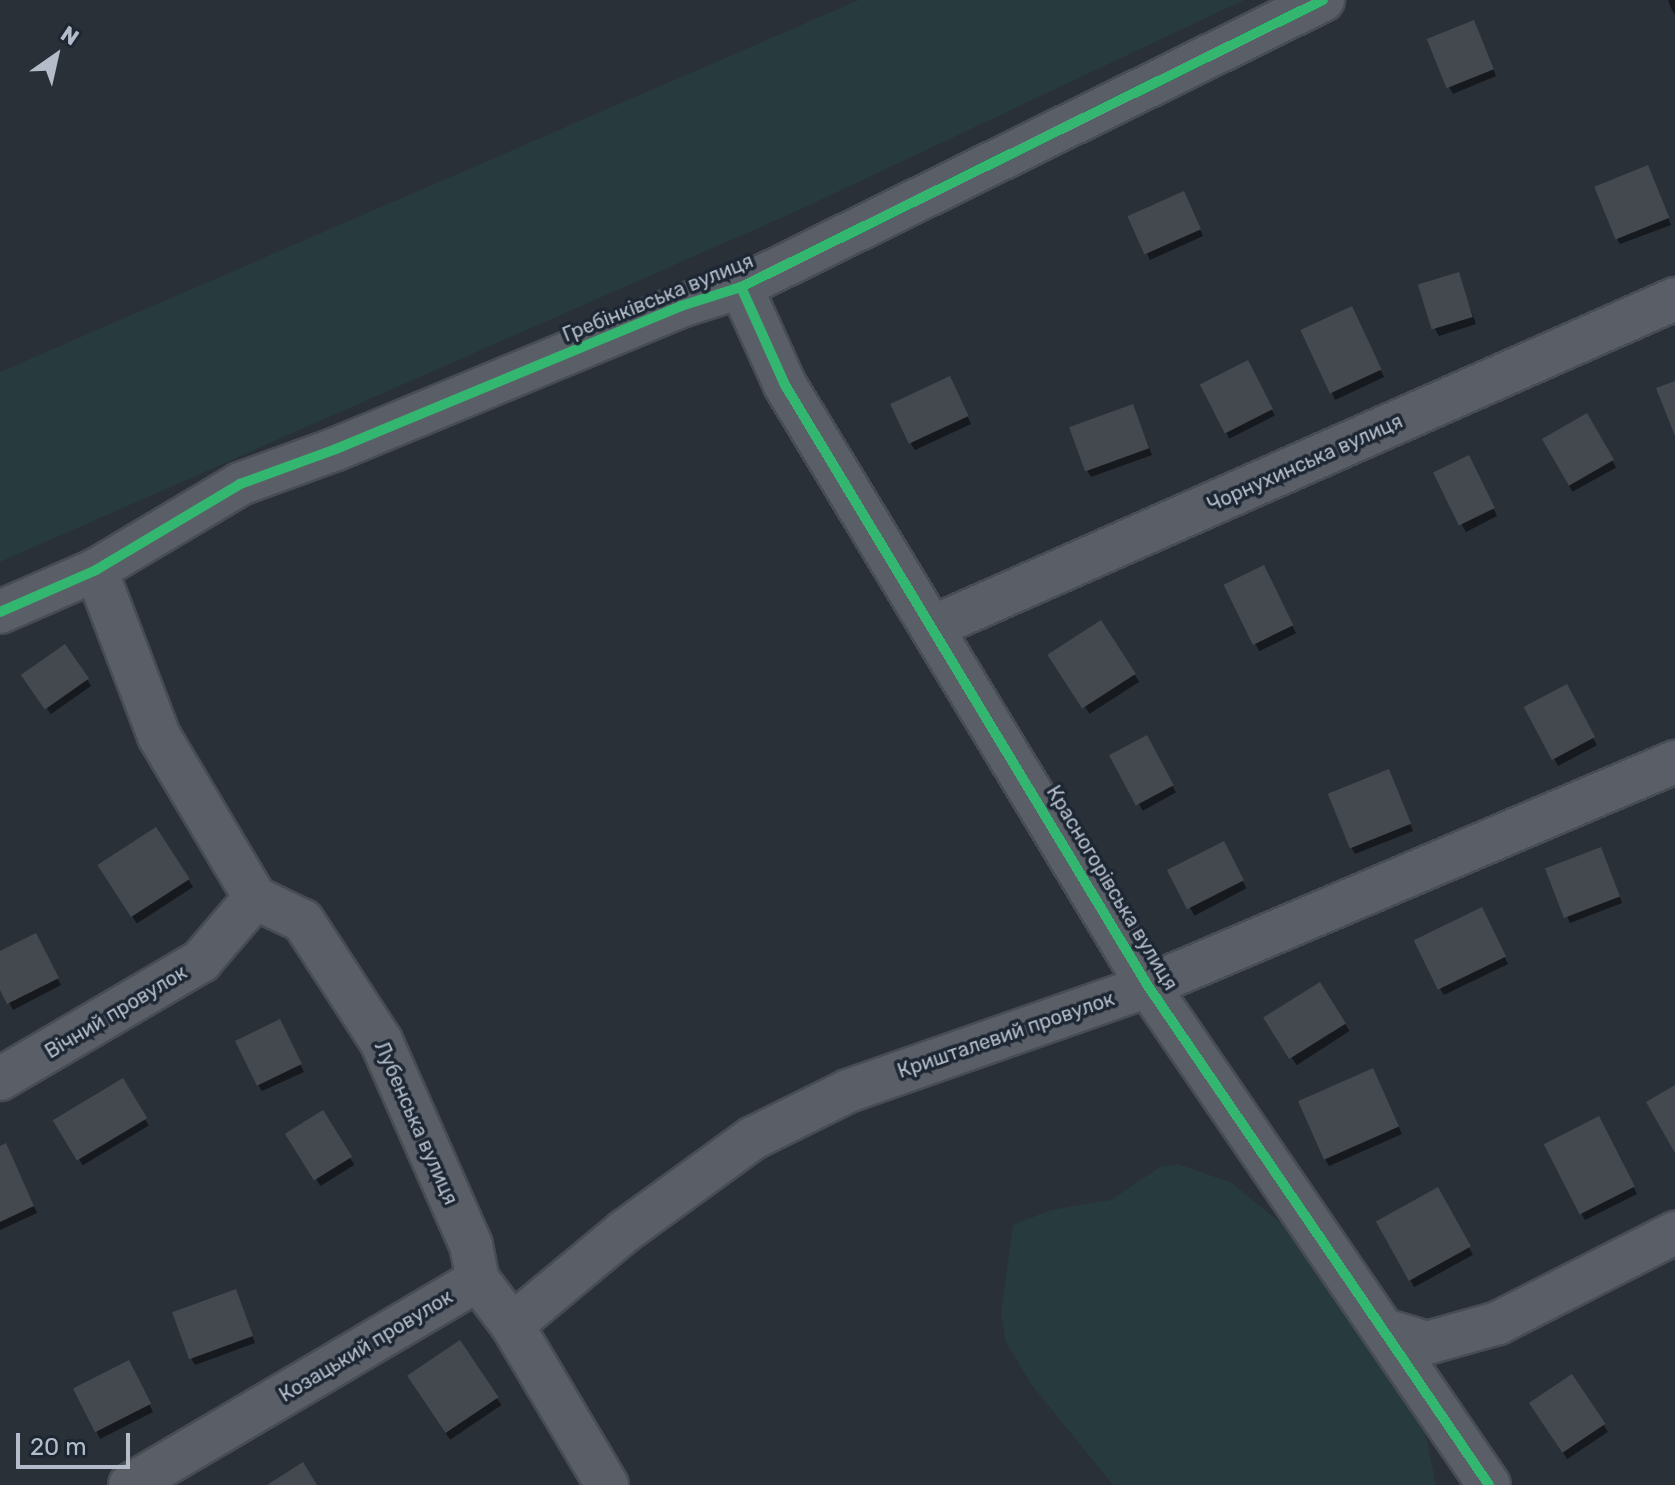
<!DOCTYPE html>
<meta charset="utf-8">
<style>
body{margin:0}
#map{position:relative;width:1675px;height:1485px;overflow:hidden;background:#2a3038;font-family:Rubik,sans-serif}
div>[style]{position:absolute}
.green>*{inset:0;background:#273a3e}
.shadow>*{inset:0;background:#0007;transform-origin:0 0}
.building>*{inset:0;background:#444950;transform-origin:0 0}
.roads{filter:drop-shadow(2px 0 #484c53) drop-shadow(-2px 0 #484c53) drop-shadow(0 2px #484c53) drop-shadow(0 -2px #484c53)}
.minor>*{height:42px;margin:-21px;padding:0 21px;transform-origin:21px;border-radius:21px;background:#5a5e66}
.cycleway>*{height:10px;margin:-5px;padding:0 5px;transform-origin:5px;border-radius:5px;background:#33b770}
span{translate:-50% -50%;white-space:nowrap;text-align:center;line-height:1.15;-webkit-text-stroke:7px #1d2633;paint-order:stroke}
.street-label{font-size:20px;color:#b4bcc9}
.north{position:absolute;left:16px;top:16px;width:80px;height:80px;-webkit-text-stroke:6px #1d2633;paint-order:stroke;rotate:34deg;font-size:22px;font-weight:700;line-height:32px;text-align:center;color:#b4bcc9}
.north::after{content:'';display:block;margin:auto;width:28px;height:36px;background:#b4bcc9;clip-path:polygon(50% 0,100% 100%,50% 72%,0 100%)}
.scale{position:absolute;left:16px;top:1433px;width:114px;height:36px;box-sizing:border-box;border:4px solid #b4bcc9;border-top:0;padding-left:10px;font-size:24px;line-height:28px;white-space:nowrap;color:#b4bcc9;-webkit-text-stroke:6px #1d2633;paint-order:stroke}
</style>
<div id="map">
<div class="green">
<div style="clip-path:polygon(859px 0,1244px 0,799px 210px,0 562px,0 372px)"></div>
<div style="clip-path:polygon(1178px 1164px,1232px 1183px,1278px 1221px,1307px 1224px,1420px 1407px,1436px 1485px,1113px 1485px,1031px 1384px,1006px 1342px,1001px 1314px,1013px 1225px,1051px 1210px,1111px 1200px,1160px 1167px)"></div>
</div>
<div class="shadow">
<div style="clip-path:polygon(1668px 0,1675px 0,1675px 15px,1671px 8px)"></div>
<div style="clip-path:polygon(1477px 29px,1496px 76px,1453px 94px,1449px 87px)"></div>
<div style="clip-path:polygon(1651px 175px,1671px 225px,1620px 244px,1616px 237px)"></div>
<div style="clip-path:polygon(1187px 200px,1203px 236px,1150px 260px,1130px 217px)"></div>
<div style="clip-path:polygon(1458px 274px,1476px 324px,1439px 336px,1435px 329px)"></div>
<div style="clip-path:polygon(1355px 315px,1384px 377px,1335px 400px,1332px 393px)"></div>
<div style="left:1248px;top:363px;width:59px;height:51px;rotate:63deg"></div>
<div style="clip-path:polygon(953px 385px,971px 424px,915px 450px,911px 444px)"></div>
<div style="clip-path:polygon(1136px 414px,1152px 455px,1091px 477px,1087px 470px)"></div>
<div style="left:1587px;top:415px;width:60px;height:50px;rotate:61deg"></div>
<div style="clip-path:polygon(1472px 464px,1497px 516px,1466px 532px,1462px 525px)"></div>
<div style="left:1267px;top:574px;width:66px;height:41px;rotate:64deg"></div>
<div style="left:1101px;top:623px;width:70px;height:59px;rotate:57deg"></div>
<div style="clip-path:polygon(87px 679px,91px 686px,51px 714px,28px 683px)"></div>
<div style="left:1566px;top:687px;width:66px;height:44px;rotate:62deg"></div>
<div style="left:1146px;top:738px;width:62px;height:38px;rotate:61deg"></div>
<div style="clip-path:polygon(1392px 779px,1413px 831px,1355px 854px,1351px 847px)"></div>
<div style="left:156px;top:830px;width:68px;height:67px;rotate:57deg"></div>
<div style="left:1223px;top:844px;width:50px;height:59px;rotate:62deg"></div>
<div style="clip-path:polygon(1604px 856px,1622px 903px,1570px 923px,1548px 870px)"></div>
<div style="clip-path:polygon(1485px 917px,1508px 964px,1444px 995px,1440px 989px)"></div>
<div style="clip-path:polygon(35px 936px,61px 985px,13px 1010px,0 985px,0 954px)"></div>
<div style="left:1319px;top:984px;width:56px;height:63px;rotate:57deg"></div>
<div style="clip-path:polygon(283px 1029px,304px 1072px,262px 1091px,258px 1085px)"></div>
<div style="clip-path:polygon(1376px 1077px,1402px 1134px,1329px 1166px,1325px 1159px)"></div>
<div style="left:122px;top:1081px;width:52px;height:77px;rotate:59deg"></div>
<div style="left:322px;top:1113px;width:61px;height:40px;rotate:58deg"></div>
<div style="clip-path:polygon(1603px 1125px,1637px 1194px,1585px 1220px,1581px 1213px)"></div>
<div style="clip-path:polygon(0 1148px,9px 1153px,37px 1213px,0 1230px)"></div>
<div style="left:1437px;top:1190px;width:74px;height:67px;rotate:61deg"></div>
<div style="clip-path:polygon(239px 1298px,255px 1343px,195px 1365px,191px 1358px)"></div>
<div style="left:459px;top:1342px;width:76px;height:62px;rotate:56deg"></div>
<div style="clip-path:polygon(132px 1369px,153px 1412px,100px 1439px,97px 1432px)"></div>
<div style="left:1571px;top:1377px;width:66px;height:49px;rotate:56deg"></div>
</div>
<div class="building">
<div style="left:1474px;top:20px;width:53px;height:51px;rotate:68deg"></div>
<div style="left:1648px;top:165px;width:57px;height:58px;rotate:68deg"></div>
<div style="left:1184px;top:191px;width:42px;height:62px;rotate:66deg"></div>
<div style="left:1459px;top:272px;width:47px;height:43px;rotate:73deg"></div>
<div style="left:1352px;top:306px;width:70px;height:57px;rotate:65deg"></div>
<div style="left:1248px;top:360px;width:55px;height:54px;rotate:63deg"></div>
<div style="left:950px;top:376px;width:44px;height:66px;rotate:65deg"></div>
<div style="clip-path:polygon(1675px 381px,1675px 436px,1656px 388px)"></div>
<div style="left:1133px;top:404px;width:47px;height:68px;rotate:70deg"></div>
<div style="left:1587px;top:413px;width:54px;height:52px;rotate:60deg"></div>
<div style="left:1469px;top:455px;width:59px;height:40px;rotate:64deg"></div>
<div style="left:1264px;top:565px;width:67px;height:45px;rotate:64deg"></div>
<div style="left:1101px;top:620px;width:64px;height:64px;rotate:57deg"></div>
<div style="left:65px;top:644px;width:42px;height:54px;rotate:55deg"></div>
<div style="left:1567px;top:684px;width:60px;height:49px;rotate:62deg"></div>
<div style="left:1147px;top:735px;width:57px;height:43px;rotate:62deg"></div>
<div style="left:1389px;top:769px;width:59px;height:66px;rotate:68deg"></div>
<div style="left:156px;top:827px;width:62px;height:70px;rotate:57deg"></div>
<div style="left:1224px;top:841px;width:44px;height:64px;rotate:63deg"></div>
<div style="left:1601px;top:847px;width:53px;height:60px;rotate:69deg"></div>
<div style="left:1482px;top:907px;width:55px;height:76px;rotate:64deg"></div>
<div style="clip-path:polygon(36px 933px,59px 978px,7px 1004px,0 990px,0 951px)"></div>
<div style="left:1320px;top:982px;width:49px;height:67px;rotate:58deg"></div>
<div style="left:280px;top:1019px;width:50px;height:50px;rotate:64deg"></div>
<div style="left:1373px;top:1068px;width:64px;height:82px;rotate:66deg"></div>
<div style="left:123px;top:1078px;width:47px;height:82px;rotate:59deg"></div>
<div style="clip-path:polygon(1675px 1085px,1675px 1153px,1646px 1102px)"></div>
<div style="left:323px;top:1110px;width:55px;height:45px;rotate:58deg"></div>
<div style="left:1599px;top:1116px;width:79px;height:62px;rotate:63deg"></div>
<div style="clip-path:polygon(6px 1143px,34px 1206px,0 1222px,0 1146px)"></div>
<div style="left:1438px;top:1187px;width:68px;height:71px;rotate:61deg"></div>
<div style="left:236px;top:1289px;width:50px;height:68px;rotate:70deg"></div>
<div style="left:460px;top:1340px;width:69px;height:64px;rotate:56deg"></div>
<div style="left:129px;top:1360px;width:49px;height:63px;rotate:63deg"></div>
<div style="left:1572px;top:1374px;width:60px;height:52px;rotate:56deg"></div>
<div style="clip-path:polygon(303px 1462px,317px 1485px,267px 1485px)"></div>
</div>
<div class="roads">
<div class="minor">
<div style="left:741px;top:287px;width:107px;rotate:65.8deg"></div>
<div style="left:785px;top:385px;width:702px;rotate:58.87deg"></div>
<div style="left:1148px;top:986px;width:604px;rotate:55.65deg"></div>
<div style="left:96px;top:570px;width:178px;rotate:69.2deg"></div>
<div style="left:159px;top:736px;width:188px;rotate:59.3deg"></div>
<div style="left:255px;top:898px;width:53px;rotate:25.6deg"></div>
<div style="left:303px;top:921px;width:143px;rotate:57deg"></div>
<div style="left:381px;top:1041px;width:223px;rotate:66.2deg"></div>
<div style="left:471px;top:1245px;width:36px;rotate:79deg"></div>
<div style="left:478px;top:1280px;width:56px;rotate:52.9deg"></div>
<div style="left:512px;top:1325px;width:186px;rotate:59.3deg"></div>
<div style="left:0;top:612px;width:105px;rotate:-23.6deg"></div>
<div style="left:96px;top:570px;width:168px;rotate:-30.8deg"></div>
<div style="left:240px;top:484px;width:102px;rotate:-20deg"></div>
<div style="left:336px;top:449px;width:373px;rotate:-22.5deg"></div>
<div style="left:681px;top:306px;width:63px;rotate:-17.6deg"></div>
<div style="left:741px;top:287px;width:649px;rotate:-26.25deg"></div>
<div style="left:935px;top:626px;width:809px;rotate:-23.84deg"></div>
<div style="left:0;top:1079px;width:233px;rotate:-30.4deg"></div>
<div style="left:201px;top:961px;width:83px;rotate:-49.4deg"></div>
<div style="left:512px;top:1325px;width:147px;rotate:-39.8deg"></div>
<div style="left:625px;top:1231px;width:158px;rotate:-36deg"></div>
<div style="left:753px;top:1138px;width:106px;rotate:-26.3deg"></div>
<div style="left:848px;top:1091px;width:318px;rotate:-19.3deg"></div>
<div style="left:1148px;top:986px;width:573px;rotate:-23.03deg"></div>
<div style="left:1388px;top:1331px;width:41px;rotate:17.1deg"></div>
<div style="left:1427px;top:1343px;width:74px;rotate:-15.7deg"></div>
<div style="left:1498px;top:1323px;width:199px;rotate:-27deg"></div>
<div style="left:130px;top:1485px;width:404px;rotate:-30.5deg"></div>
</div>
</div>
<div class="cycleway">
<div style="left:741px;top:287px;width:107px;rotate:65.8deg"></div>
<div style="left:785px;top:385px;width:702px;rotate:58.87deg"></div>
<div style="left:1148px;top:986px;width:604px;rotate:55.65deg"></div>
<div style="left:0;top:612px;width:105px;rotate:-23.6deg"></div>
<div style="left:96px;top:570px;width:168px;rotate:-30.8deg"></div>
<div style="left:240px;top:484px;width:102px;rotate:-20deg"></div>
<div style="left:336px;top:449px;width:373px;rotate:-22.5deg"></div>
<div style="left:681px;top:306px;width:63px;rotate:-17.6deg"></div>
<div style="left:741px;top:287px;width:649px;rotate:-26.25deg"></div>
</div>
<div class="street-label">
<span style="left:658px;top:298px;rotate:-22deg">Гребінківська вулиця</span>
<span style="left:1305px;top:463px;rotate:-24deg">Чорнухинська вулиця</span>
<span style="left:1112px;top:888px;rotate:59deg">Красногорівська вулиця</span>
<span style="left:116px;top:1012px;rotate:-31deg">Вічний провулок</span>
<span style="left:1006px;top:1035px;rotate:-19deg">Кришталевий провулок</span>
<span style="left:416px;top:1123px;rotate:66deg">Лубенська вулиця</span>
<span style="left:366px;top:1346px;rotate:-31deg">Козацький провулок</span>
</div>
<div class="north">N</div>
<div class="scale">20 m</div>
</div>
